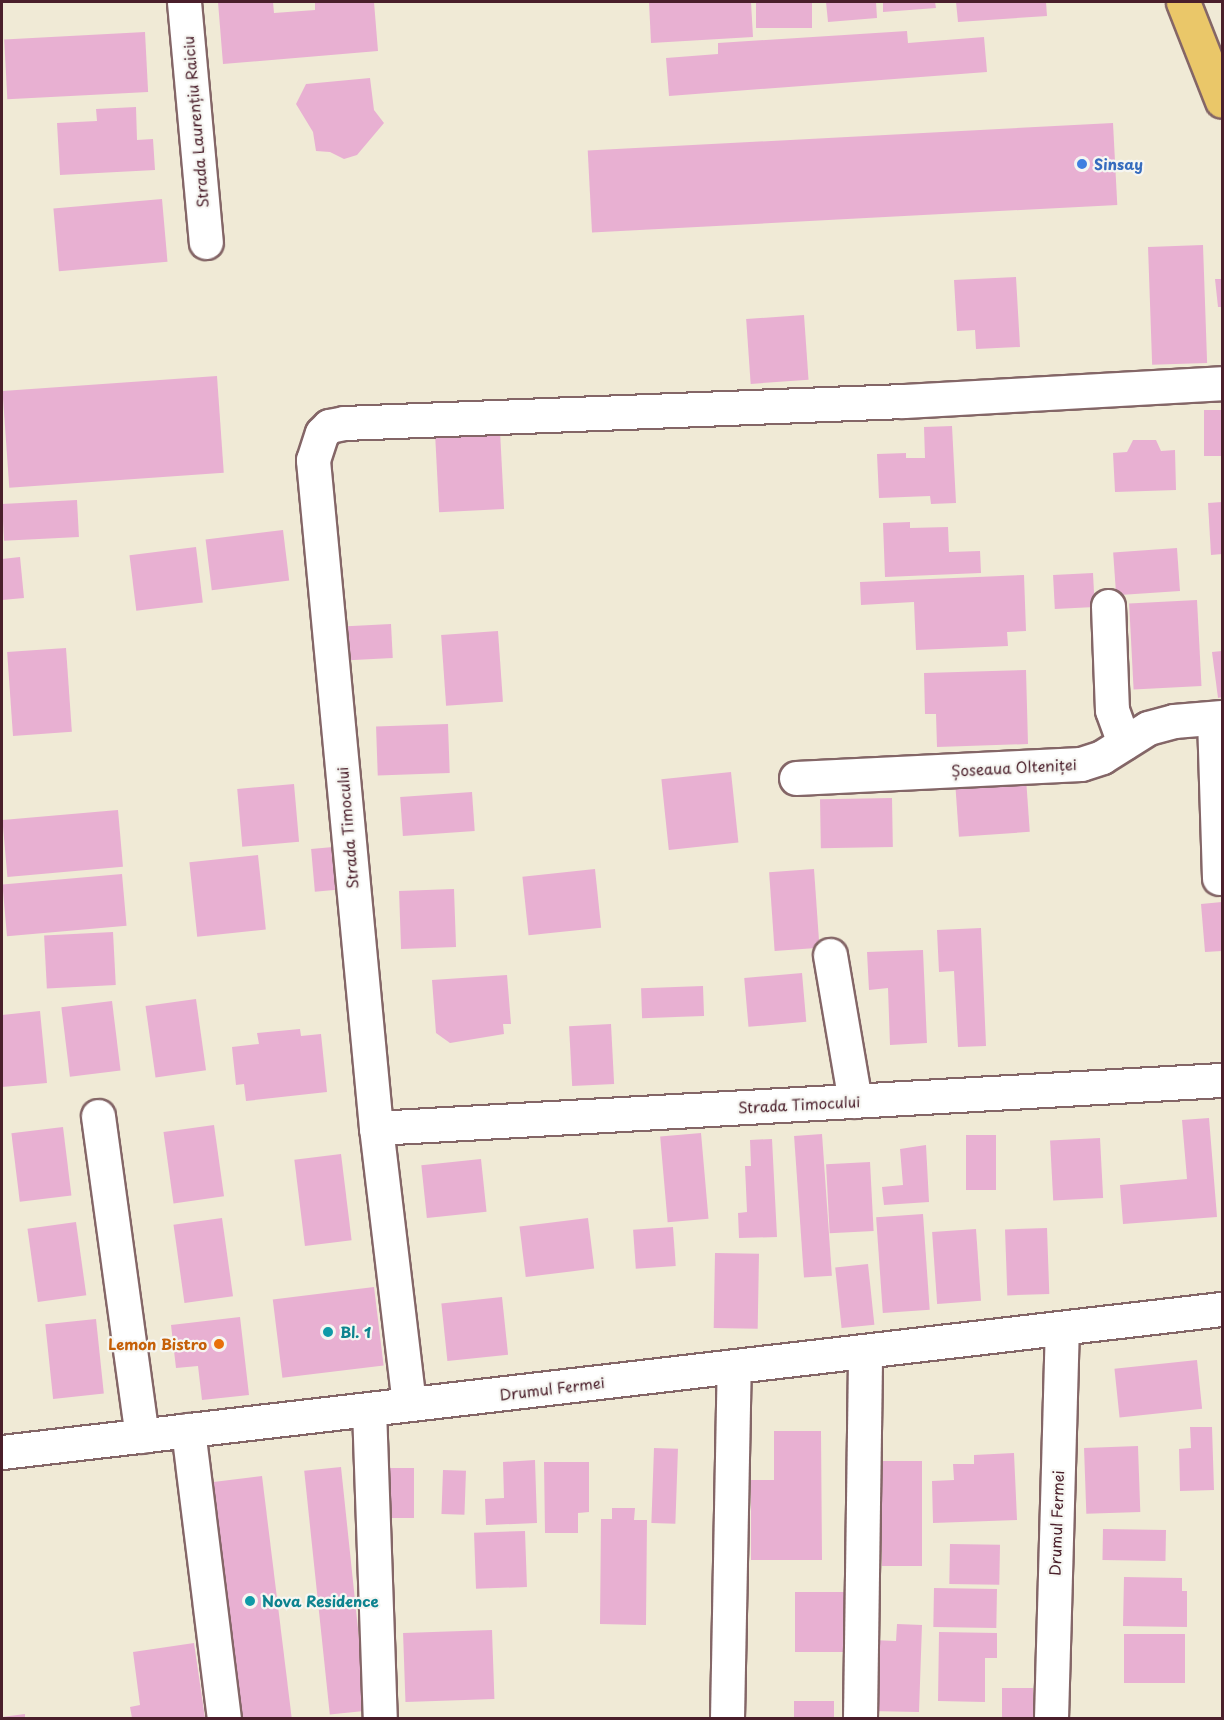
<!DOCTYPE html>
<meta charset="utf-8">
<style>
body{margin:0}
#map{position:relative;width:1224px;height:1720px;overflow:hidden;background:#f0ead6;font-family:"Playpen Sans",sans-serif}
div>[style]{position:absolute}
.building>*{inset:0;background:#e8b0d2;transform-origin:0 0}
.roads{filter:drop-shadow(2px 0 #846667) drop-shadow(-2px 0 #846667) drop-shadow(0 2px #846667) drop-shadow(0 -2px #846667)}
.minor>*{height:33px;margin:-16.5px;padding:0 16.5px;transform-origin:16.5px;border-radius:16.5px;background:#fff}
.major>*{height:33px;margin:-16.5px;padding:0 16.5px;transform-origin:16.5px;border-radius:16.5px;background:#eac769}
.dots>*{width:16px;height:16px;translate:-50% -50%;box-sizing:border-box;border:3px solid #f6f6f2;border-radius:50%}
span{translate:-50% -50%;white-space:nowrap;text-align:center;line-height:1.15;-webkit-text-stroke:4.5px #f6f6f2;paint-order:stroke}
.street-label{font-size:15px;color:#4a1f2b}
.shop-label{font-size:15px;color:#366cbe;font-weight:700}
.left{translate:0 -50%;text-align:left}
.culture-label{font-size:15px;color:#0d838f;font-weight:700}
.food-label{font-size:15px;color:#c56008;font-weight:700}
.right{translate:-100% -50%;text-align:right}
.frame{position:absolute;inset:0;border:3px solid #4a1f2b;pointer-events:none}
</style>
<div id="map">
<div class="building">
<div style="clip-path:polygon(218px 2px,273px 2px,274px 13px,315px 10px,315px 2px,374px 2px,378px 51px,223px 64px)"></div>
<div style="clip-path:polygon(649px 2px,751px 2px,753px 37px,651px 43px)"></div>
<div style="left:756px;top:2px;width:56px;height:26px"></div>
<div style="clip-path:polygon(826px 2px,876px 2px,877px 18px,828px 22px)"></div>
<div style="clip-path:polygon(883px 2px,935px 2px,936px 8px,883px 12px)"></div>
<div style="clip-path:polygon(956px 2px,1046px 2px,1047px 16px,958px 22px)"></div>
<div style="clip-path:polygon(907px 31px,908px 43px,984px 37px,987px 72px,669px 96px,666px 58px,718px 54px,718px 43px)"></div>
<div style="left:145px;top:32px;width:60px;height:141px;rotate:87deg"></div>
<div style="clip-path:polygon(370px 78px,374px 110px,384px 123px,357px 155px,344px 159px,330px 152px,316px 151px,313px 132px,296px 104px,306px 84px)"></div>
<div style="clip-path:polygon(136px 107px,137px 140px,153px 139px,155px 170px,60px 175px,57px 123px,97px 121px,96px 109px)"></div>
<div style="left:1113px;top:123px;width:82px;height:526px;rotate:87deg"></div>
<div style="left:162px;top:199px;width:63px;height:109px;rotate:85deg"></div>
<div style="left:1203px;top:245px;width:118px;height:55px;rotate:88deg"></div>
<div style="clip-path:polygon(1016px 277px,1020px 347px,976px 349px,975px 330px,957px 331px,954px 280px)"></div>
<div style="clip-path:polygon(1215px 279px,1222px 279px,1222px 307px,1218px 307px)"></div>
<div style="left:804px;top:315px;width:65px;height:58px;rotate:86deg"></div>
<div style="left:217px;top:376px;width:97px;height:215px;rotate:86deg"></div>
<div style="left:1222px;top:410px;width:46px;height:18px;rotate:90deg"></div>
<div style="clip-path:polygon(952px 426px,956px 503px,931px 504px,930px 496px,879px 498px,877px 454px,906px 453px,906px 458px,925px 458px,924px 427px)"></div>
<div style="left:500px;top:431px;width:78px;height:65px;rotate:87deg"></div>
<div style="clip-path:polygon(1133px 440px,1156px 440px,1161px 451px,1175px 450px,1176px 490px,1115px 492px,1113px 453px,1127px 452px)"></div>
<div style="left:77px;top:500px;width:37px;height:75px;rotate:87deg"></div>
<div style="clip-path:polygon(1222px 502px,1222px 554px,1211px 555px,1208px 503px)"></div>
<div style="clip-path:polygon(910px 522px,910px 528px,948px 527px,949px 552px,980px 551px,981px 573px,885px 577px,883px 523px)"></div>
<div style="left:283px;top:530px;width:51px;height:78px;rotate:83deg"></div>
<div style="left:196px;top:547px;width:56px;height:67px;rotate:83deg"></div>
<div style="left:1177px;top:548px;width:43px;height:64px;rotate:86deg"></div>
<div style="clip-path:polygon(20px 557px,24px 598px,2px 600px,2px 559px)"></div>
<div style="left:1093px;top:573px;width:34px;height:40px;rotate:87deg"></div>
<div style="clip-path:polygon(1024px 575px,1026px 631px,1007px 632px,1008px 646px,916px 650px,914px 602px,861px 605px,860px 582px)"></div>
<div style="left:1197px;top:600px;width:86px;height:68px;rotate:87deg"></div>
<div style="left:391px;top:624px;width:34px;height:44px;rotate:87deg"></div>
<div style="left:498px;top:631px;width:71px;height:57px;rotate:86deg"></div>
<div style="left:66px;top:648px;width:84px;height:59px;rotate:86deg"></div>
<div style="clip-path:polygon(1222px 651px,1222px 697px,1218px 698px,1212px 652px)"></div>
<div style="clip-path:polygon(1026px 670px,1028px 744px,937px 747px,936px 714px,925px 714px,924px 673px)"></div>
<div style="left:448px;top:724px;width:49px;height:72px;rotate:88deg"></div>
<div style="left:731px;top:772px;width:71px;height:70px;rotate:84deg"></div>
<div style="left:1026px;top:778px;width:54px;height:71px;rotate:86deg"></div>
<div style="left:294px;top:784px;width:58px;height:57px;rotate:85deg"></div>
<div style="left:472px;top:792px;width:39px;height:72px;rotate:86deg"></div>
<div style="left:892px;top:798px;width:49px;height:72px;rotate:89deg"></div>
<div style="left:118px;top:810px;width:57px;height:116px;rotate:85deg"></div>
<div style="left:344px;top:846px;width:43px;height:33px;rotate:85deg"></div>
<div style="left:258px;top:855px;width:75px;height:69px;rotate:84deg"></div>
<div style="left:595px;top:869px;width:59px;height:73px;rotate:84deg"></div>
<div style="left:814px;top:869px;width:79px;height:45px;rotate:86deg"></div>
<div style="left:122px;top:874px;width:52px;height:120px;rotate:85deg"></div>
<div style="left:454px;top:889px;width:58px;height:55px;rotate:88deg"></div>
<div style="clip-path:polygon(1222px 902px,1222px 951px,1205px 952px,1201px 904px)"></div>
<div style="clip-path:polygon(981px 928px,986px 1046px,958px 1047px,954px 971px,939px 972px,937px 930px)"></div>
<div style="left:113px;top:932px;width:53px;height:69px;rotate:87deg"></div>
<div style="clip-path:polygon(923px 950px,927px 1043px,890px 1045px,888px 988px,869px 990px,867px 952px)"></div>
<div style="left:802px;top:973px;width:49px;height:58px;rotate:85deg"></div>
<div style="clip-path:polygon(507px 975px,511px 1024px,503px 1024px,504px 1034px,450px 1043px,436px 1033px,432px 980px)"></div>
<div style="left:703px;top:986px;width:30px;height:62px;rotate:88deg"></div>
<div style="left:196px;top:999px;width:72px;height:51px;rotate:82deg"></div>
<div style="left:112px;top:1001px;width:70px;height:51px;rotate:83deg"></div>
<div style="clip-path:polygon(40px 1011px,47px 1083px,2px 1087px,2px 1015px)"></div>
<div style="left:611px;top:1024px;width:60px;height:42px;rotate:87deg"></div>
<div style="clip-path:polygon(300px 1029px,301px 1036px,321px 1034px,327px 1092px,246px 1101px,244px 1084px,236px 1085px,232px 1047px,259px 1044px,257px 1033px)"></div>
<div style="clip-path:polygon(1209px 1118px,1217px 1217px,1123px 1224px,1120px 1185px,1187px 1179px,1182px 1120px)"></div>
<div style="left:214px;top:1125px;width:72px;height:51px;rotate:82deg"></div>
<div style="left:63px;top:1127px;width:69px;height:52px;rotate:83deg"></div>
<div style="left:701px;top:1133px;width:86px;height:41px;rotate:85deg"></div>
<div style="left:822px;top:1134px;width:142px;height:28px;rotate:86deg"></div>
<div style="left:966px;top:1135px;width:30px;height:55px"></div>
<div style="left:1100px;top:1138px;width:60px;height:50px;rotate:87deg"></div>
<div style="clip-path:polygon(772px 1139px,777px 1237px,739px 1238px,738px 1213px,747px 1212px,745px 1166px,751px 1166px,750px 1140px)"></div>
<div style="clip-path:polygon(926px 1145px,929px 1202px,884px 1205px,882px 1187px,903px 1185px,900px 1149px)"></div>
<div style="left:341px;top:1154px;width:87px;height:47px;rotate:83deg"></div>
<div style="left:481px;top:1159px;width:53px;height:60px;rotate:84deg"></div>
<div style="left:870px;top:1162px;width:69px;height:44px;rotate:87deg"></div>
<div style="left:923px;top:1214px;width:96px;height:47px;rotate:86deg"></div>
<div style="left:222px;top:1218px;width:79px;height:49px;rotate:82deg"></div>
<div style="left:588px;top:1218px;width:51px;height:69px;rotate:83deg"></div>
<div style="left:76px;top:1222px;width:74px;height:49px;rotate:82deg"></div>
<div style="left:673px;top:1227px;width:39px;height:40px;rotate:86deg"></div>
<div style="left:1047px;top:1228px;width:66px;height:42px;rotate:88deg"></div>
<div style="left:976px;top:1229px;width:72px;height:44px;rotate:86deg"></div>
<div style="left:715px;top:1253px;width:44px;height:75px;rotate:1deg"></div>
<div style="left:868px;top:1264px;width:61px;height:33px;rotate:84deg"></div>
<div style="left:374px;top:1287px;width:79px;height:102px;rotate:83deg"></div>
<div style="left:502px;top:1297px;width:58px;height:61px;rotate:84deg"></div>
<div style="clip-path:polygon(240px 1317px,249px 1395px,202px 1400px,198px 1366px,176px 1368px,171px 1325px)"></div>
<div style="left:96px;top:1319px;width:75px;height:51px;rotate:84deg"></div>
<div style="left:1197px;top:1360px;width:49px;height:83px;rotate:84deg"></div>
<div style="clip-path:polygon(1190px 1427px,1212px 1427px,1214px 1490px,1180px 1491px,1179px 1449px,1191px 1448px)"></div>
<div style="clip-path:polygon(774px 1431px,821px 1431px,822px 1560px,751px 1560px,751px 1480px,774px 1480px)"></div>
<div style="left:1138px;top:1446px;width:66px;height:54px;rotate:88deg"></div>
<div style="left:654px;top:1448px;width:24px;height:75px;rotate:2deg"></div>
<div style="clip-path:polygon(1014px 1453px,1017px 1520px,933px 1523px,932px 1481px,954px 1480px,953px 1464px,974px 1464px,974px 1455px)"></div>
<div style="clip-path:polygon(535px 1460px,537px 1523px,486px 1525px,485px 1499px,504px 1498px,503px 1462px)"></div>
<div style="left:882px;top:1461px;width:40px;height:105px"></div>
<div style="clip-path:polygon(544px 1462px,589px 1462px,589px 1512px,578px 1513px,578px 1533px,545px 1533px)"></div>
<div style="left:341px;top:1467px;width:245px;height:37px;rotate:84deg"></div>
<div style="left:383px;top:1468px;width:31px;height:50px"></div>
<div style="left:443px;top:1470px;width:23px;height:44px;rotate:2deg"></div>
<div style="left:262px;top:1476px;width:244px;height:55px;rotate:83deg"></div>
<div style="clip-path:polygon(612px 1508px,635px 1508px,634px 1520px,647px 1520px,646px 1625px,600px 1624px,601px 1519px,612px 1519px)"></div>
<div style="left:1103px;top:1529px;width:63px;height:31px;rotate:1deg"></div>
<div style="left:525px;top:1531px;width:56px;height:51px;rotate:88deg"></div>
<div style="left:950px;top:1544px;width:50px;height:40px;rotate:1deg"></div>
<div style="clip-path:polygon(1124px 1577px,1182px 1578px,1182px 1591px,1187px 1591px,1187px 1627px,1123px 1626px)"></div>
<div style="left:934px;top:1588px;width:63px;height:39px;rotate:1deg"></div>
<div style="left:795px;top:1592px;width:49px;height:60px"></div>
<div style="clip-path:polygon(897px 1624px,922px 1625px,919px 1712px,869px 1711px,872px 1640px,896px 1641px)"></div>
<div style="left:492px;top:1630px;width:69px;height:89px;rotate:88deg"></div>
<div style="clip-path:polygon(939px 1632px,997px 1633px,997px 1658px,985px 1658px,985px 1702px,938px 1701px)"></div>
<div style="left:1124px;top:1634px;width:61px;height:49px"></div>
<div style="clip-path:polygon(194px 1643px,205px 1718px,132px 1718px,130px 1707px,140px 1705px,133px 1652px)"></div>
<div style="left:1002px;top:1688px;width:31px;height:30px"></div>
<div style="left:834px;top:1701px;width:17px;height:40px;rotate:90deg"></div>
<div style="clip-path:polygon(25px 1714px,25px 1718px,2px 1718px,2px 1717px)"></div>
</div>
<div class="roads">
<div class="minor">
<div style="left:184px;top:2px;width:241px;rotate:84.8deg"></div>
<div style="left:1108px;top:606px;width:104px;rotate:87.8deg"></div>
<div style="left:1112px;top:710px;width:35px;rotate:70deg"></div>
<div style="left:1214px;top:718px;width:160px;rotate:88.2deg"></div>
<div style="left:796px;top:778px;width:285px;rotate:-2.8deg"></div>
<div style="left:1081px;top:764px;width:22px;rotate:-18deg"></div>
<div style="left:1102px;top:757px;width:54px;rotate:-32.2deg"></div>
<div style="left:1148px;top:728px;width:27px;rotate:-15deg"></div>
<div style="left:1174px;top:721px;width:48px;rotate:-4.8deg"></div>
<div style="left:830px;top:955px;width:148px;rotate:80.3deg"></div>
<div style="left:98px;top:1116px;width:323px;rotate:82.2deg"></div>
<div style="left:376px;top:1128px;width:847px;rotate:-3.25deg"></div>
<div style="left:409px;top:1404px;width:278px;rotate:-96.8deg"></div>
<div style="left:376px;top:1128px;width:671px;rotate:-95.39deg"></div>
<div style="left:313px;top:460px;width:28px;rotate:-72deg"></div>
<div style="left:322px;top:433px;width:10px;rotate:-45deg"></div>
<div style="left:329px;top:426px;width:15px;rotate:-11deg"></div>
<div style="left:344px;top:423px;width:559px;rotate:-2.25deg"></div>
<div style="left:903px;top:401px;width:320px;rotate:-3.2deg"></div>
<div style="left:369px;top:1409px;width:309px;rotate:88deg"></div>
<div style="left:188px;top:1430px;width:290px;rotate:82.9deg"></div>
<div style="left:2px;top:1452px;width:1228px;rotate:-6.69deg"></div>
<div style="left:727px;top:1718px;width:351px;rotate:-88.9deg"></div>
<div style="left:860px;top:1718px;width:366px;rotate:-89.2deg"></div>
<div style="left:1051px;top:1718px;width:390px;rotate:-88.4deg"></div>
</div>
<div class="major">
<div style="left:1183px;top:2px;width:106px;rotate:68.5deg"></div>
</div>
</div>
<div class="dots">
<div style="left:1082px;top:164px;background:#3f7fe0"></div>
<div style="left:328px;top:1332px;background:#0f9aa8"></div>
<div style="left:219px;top:1344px;background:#e8710a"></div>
<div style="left:250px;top:1601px;background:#0f9aa8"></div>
</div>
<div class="street-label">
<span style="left:195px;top:122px;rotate:-95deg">Strada Laurențiu Raiciu</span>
<span style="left:1014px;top:767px;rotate:-3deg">Șoseaua Olteniței</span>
<span style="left:347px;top:828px;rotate:-95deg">Strada Timocului</span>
<span style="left:799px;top:1104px;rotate:-3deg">Strada Timocului</span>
<span style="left:552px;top:1388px;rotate:-7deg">Drumul Fermei</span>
<span style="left:1056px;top:1523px;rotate:-88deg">Drumul Fermei</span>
</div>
<div class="shop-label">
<span class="left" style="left:1094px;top:164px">Sinsay</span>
</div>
<div class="culture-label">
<span class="left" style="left:340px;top:1332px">Bl. 1</span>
<span class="left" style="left:262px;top:1601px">Nova Residence</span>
</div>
<div class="food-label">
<span class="right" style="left:207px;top:1344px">Lemon Bistro</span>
</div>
<div class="frame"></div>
</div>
